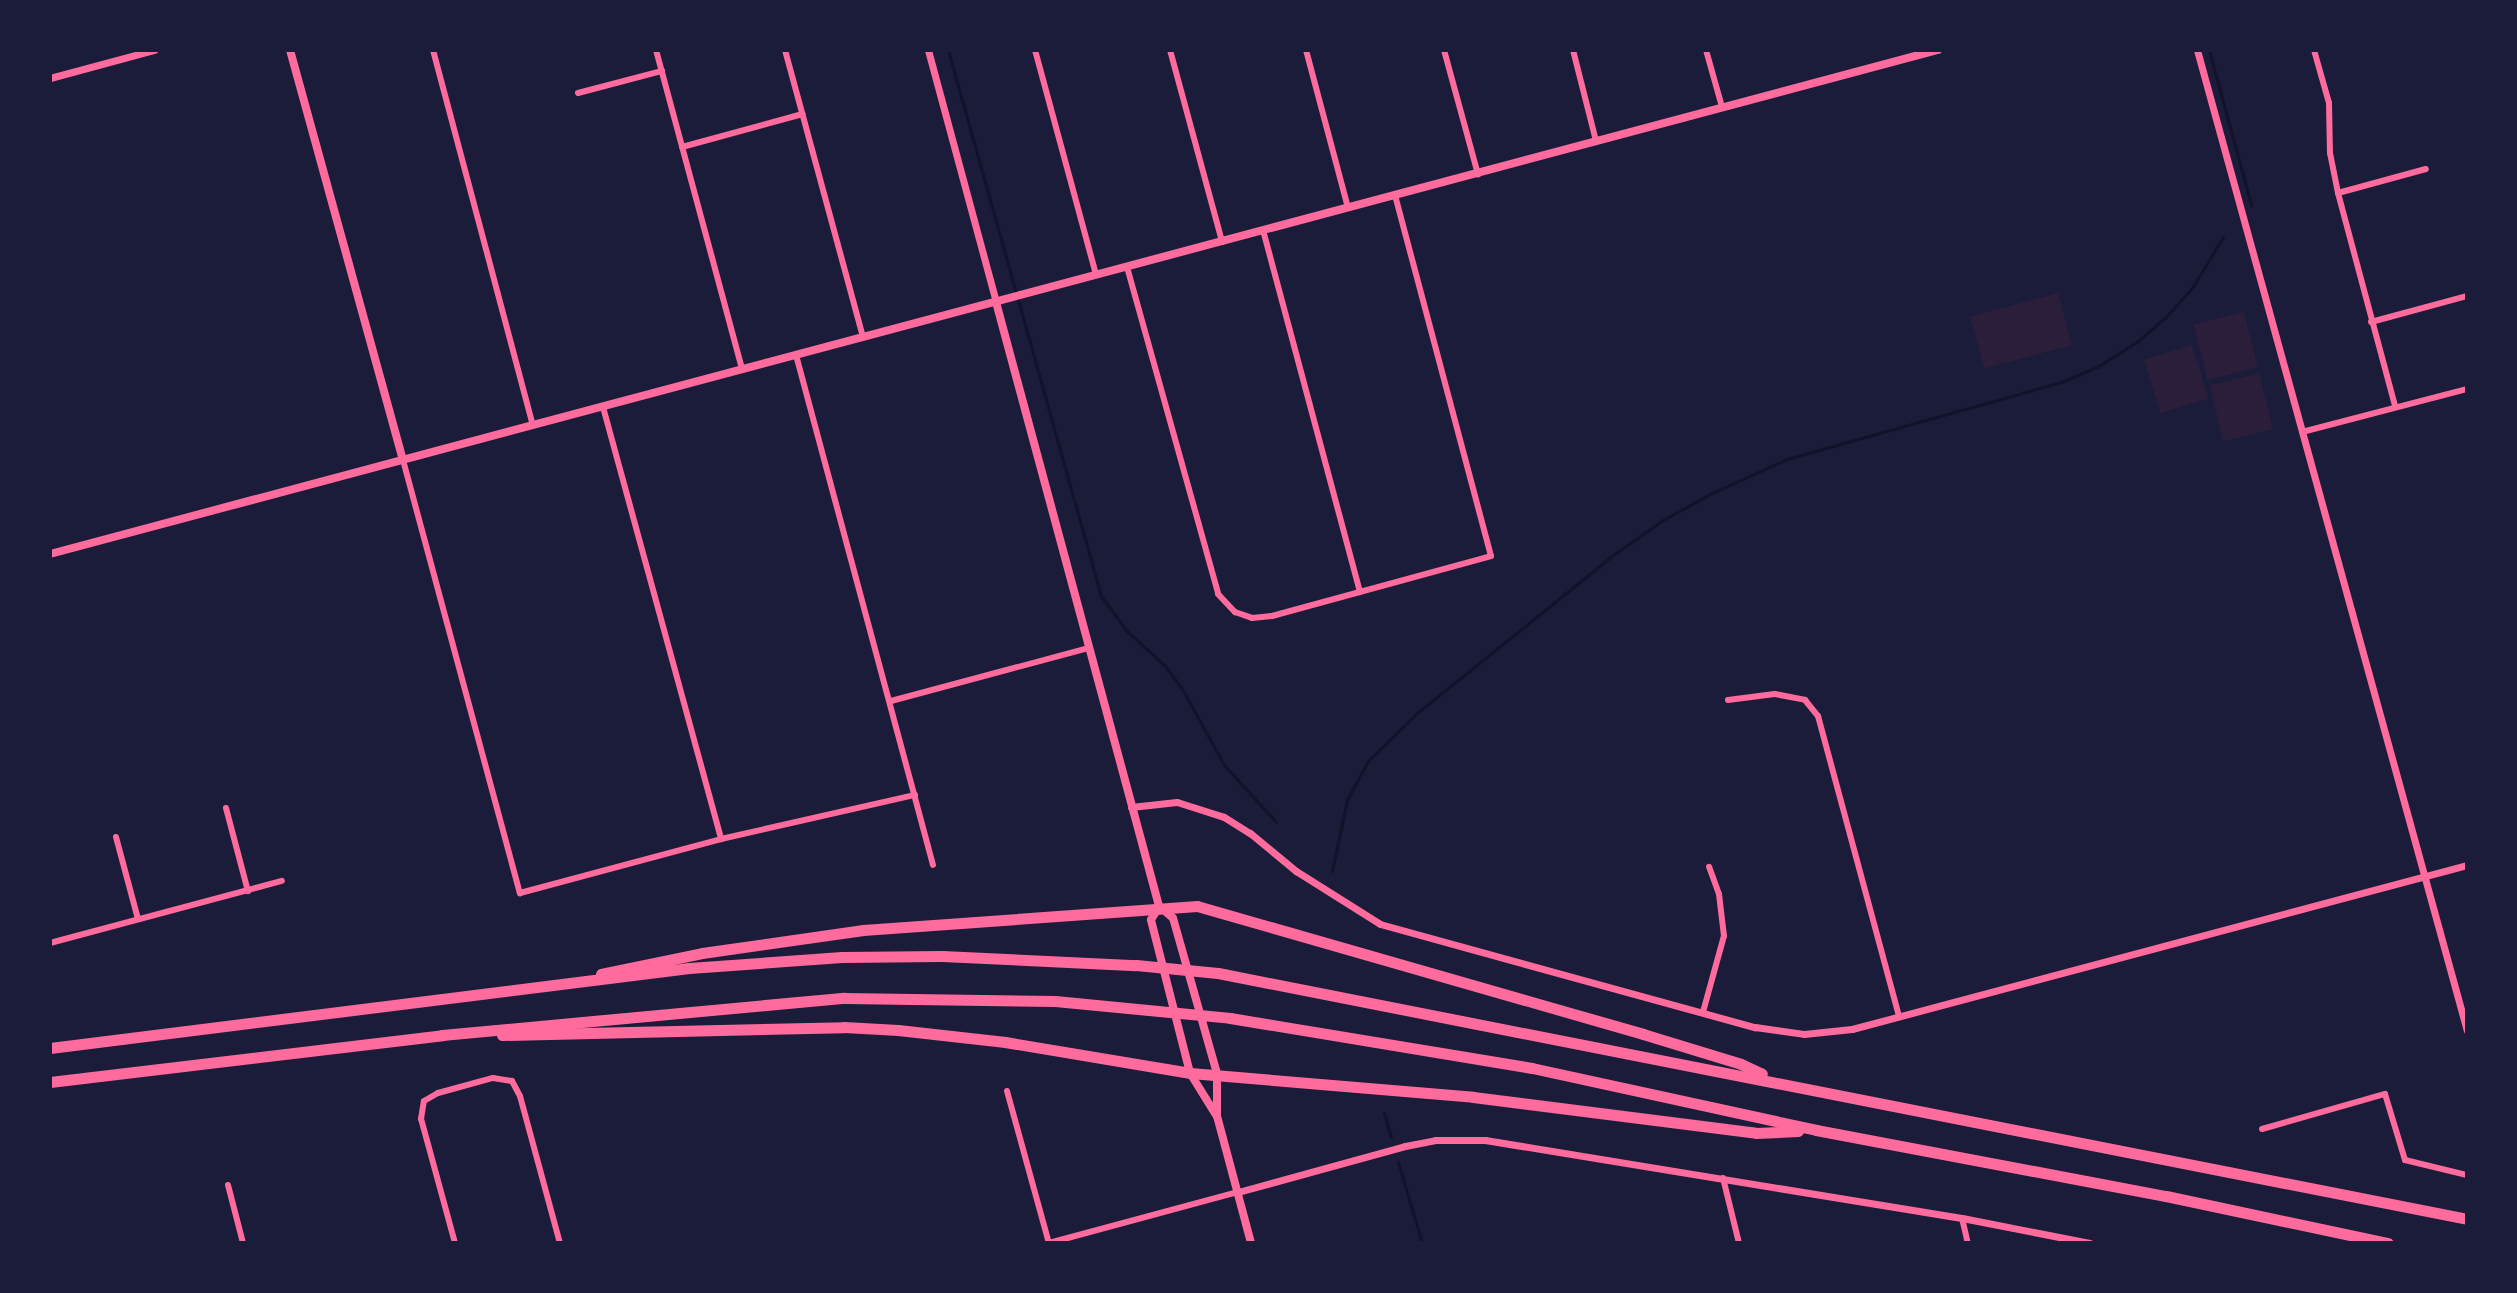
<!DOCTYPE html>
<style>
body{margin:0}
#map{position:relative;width:2517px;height:1293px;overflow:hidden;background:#1b1b3a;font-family:Cabin,sans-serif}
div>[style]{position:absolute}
.green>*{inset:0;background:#2a1e3b;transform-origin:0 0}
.stream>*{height:3px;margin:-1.5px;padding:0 1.5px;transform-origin:1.5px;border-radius:1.5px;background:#12122b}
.minor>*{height:6px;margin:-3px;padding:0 3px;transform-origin:3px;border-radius:3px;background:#ff6b9d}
.tertiary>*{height:7px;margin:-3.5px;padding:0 3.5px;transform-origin:3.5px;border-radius:3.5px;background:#ff6b9d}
.secondary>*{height:8px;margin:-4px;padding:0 4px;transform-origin:4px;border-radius:4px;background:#ff6b9d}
.motorway>*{height:11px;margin:-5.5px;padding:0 5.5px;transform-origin:5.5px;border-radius:5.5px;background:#ff6b9d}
span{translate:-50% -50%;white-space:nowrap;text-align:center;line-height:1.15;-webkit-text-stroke:8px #1b1b3a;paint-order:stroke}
.frame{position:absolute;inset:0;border:52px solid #1b1b3a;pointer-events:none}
</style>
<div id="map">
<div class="green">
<div style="left:2058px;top:293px;width:54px;height:91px;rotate:75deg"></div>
<div style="left:2244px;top:312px;width:57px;height:52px;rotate:76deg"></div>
<div style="left:2192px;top:345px;width:56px;height:50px;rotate:73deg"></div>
<div style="left:2259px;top:373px;width:58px;height:51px;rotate:76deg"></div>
</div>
<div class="stream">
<div style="left:948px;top:50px;width:567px;rotate:74.35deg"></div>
<div style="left:1101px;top:596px;width:44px;rotate:53.4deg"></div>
<div style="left:1127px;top:631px;width:52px;rotate:42.6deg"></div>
<div style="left:1165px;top:666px;width:26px;rotate:53deg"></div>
<div style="left:1181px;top:687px;width:89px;rotate:61.1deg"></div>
<div style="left:1224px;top:765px;width:77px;rotate:47.6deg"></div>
<div style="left:2209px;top:50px;width:161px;rotate:74.8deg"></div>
<div style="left:1332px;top:871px;width:73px;rotate:-78.1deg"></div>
<div style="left:1347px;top:800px;width:44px;rotate:-61.7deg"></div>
<div style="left:1368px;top:761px;width:67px;rotate:-44.4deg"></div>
<div style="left:1416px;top:714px;width:248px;rotate:-38.9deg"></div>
<div style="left:1609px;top:558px;width:66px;rotate:-35.1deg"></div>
<div style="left:1663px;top:520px;width:56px;rotate:-28.9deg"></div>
<div style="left:1712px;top:493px;width:82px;rotate:-24.4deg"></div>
<div style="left:1787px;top:459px;width:285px;rotate:-15.7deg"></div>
<div style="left:2061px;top:382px;width:39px;rotate:-23deg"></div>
<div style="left:2097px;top:367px;width:47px;rotate:-32deg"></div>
<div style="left:2137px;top:342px;width:37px;rotate:-41deg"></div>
<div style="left:2165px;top:318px;width:40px;rotate:-48deg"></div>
<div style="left:2192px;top:288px;width:60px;rotate:-58.7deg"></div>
<div style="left:1384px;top:1113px;width:25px;rotate:74deg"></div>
<div style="left:1398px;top:1162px;width:84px;rotate:73.5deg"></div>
</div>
<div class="minor">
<div style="left:433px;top:50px;width:388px;rotate:75.1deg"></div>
<div style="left:656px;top:50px;width:330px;rotate:74.9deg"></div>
<div style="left:785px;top:50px;width:298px;rotate:74.8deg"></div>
<div style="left:1035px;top:50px;width:233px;rotate:74.8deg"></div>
<div style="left:1170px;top:50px;width:199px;rotate:74.8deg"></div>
<div style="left:1306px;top:50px;width:163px;rotate:75.1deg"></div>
<div style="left:1444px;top:50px;width:129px;rotate:74.7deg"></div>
<div style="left:1573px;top:50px;width:94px;rotate:75.8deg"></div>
<div style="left:1706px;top:50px;width:59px;rotate:74.3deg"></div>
<div style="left:2314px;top:50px;width:55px;rotate:74.2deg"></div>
<div style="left:2329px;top:103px;width:50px;rotate:88.9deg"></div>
<div style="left:2330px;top:153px;width:41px;rotate:78.7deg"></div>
<div style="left:2338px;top:193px;width:220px;rotate:75deg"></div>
<div style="left:578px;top:93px;width:87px;rotate:-14.7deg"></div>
<div style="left:682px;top:147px;width:125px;rotate:-15.3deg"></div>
<div style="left:2338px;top:193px;width:91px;rotate:-15.3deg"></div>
<div style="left:1263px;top:230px;width:375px;rotate:75deg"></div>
<div style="left:1127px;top:267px;width:339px;rotate:74.4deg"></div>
<div style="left:1218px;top:594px;width:25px;rotate:47deg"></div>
<div style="left:1235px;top:612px;width:18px;rotate:19deg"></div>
<div style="left:1252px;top:618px;width:20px;rotate:-6deg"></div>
<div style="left:1272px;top:616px;width:227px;rotate:-15.3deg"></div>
<div style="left:1491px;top:556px;width:373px;rotate:-104.9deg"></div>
<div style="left:2371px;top:322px;width:99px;rotate:-15.2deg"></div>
<div style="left:796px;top:355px;width:528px;rotate:74.96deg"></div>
<div style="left:603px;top:407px;width:448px;rotate:74.7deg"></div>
<div style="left:2302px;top:432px;width:171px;rotate:-14.6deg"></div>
<div style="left:403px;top:460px;width:449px;rotate:74.9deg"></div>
<div style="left:520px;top:893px;width:208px;rotate:-15deg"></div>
<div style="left:721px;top:839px;width:199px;rotate:-12.8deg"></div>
<div style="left:1728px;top:700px;width:47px;rotate:-7.3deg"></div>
<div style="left:1775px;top:694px;width:31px;rotate:11deg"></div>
<div style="left:1805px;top:700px;width:21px;rotate:51deg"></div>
<div style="left:1818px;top:716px;width:311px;rotate:74.9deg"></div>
<div style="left:891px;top:701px;width:205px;rotate:-15deg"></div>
<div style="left:226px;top:808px;width:86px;rotate:75.2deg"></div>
<div style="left:116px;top:837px;width:85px;rotate:75deg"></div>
<div style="left:50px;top:943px;width:240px;rotate:-15deg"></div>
<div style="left:1703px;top:1012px;width:79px;rotate:-74.6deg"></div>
<div style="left:1724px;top:936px;width:42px;rotate:-96.8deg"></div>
<div style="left:1719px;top:894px;width:29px;rotate:-110deg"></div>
<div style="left:1007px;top:1091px;width:158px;rotate:74.6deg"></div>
<div style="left:2262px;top:1129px;width:128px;rotate:-15.9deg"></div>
<div style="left:2385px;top:1094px;width:69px;rotate:73.1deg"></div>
<div style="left:2405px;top:1160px;width:64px;rotate:13.6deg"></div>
<div style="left:1723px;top:1178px;width:67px;rotate:76.2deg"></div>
<div style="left:228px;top:1185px;width:60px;rotate:75.5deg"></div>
<div style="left:1962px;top:1218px;width:26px;rotate:77deg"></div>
<div style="left:455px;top:1243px;width:129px;rotate:-105.3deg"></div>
<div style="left:421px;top:1119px;width:18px;rotate:-81deg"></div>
<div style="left:424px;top:1101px;width:16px;rotate:-30deg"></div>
<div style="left:438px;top:1093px;width:57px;rotate:-15.3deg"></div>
<div style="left:493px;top:1078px;width:19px;rotate:9deg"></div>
<div style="left:512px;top:1081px;width:17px;rotate:62deg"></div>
<div style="left:520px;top:1096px;width:152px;rotate:74.8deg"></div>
<div style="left:1049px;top:1243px;width:196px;rotate:-15.1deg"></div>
</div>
<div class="tertiary">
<div style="left:928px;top:50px;width:261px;rotate:74.9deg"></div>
<div style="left:2197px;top:50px;width:1017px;rotate:74.61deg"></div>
<div style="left:50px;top:78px;width:108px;rotate:-15.1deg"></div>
<div style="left:1131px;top:807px;width:46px;rotate:-6.2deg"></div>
<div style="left:1177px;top:802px;width:49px;rotate:17.7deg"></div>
<div style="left:1224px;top:817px;width:31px;rotate:32deg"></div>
<div style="left:1250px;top:833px;width:60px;rotate:39.6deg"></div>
<div style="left:1296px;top:871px;width:99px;rotate:32.2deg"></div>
<div style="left:1380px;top:924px;width:389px;rotate:15.4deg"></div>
<div style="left:1755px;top:1027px;width:49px;rotate:8.1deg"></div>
<div style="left:1804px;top:1034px;width:48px;rotate:-5.9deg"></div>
<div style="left:1852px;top:1029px;width:636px;rotate:-14.93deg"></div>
<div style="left:1238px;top:1192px;width:173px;rotate:-15.4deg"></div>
<div style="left:1405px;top:1146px;width:31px;rotate:-11deg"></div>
<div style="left:1435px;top:1140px;width:50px"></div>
<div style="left:1485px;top:1140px;width:483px;rotate:9.3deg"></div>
<div style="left:1962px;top:1218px;width:130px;rotate:11.1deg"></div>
</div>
<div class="secondary">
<div style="left:290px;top:50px;width:425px;rotate:74.6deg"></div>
<div style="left:996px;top:302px;width:626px;rotate:74.9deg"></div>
<div style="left:1159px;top:906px;width:18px;rotate:41deg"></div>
<div style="left:1173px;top:918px;width:162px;rotate:74.2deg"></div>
<div style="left:1217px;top:1074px;width:42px;rotate:90deg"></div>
<div style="left:1217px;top:1116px;width:131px;rotate:75deg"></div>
<div style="left:50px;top:554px;width:1954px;rotate:-14.95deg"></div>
<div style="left:1159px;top:907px;width:15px;rotate:122deg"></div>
<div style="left:1151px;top:920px;width:158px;rotate:75.7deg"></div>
<div style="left:1190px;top:1073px;width:49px;rotate:58.2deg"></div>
</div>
<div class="motorway">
<div style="left:601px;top:974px;width:103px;rotate:-11.7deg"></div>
<div style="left:702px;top:953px;width:163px;rotate:-8.1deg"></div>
<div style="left:863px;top:930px;width:335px;rotate:-4.1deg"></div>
<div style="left:1197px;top:906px;width:464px;rotate:16deg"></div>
<div style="left:1643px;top:1034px;width:102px;rotate:17deg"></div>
<div style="left:1741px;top:1064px;width:23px;rotate:25deg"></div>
<div style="left:502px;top:1035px;width:342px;rotate:-1.3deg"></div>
<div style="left:844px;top:1027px;width:54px;rotate:3.2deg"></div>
<div style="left:898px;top:1030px;width:108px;rotate:6.4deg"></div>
<div style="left:1005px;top:1042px;width:188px;rotate:9.5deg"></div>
<div style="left:1190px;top:1073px;width:284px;rotate:4.8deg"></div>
<div style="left:1473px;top:1097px;width:285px;rotate:7.2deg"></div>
<div style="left:1756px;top:1133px;width:42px;rotate:-2.7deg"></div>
<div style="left:50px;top:1048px;width:644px;rotate:-7.14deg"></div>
<div style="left:689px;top:968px;width:153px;rotate:-4.1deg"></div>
<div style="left:842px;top:957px;width:100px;rotate:-0.6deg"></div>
<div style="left:942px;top:956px;width:194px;rotate:2.7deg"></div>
<div style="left:1136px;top:965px;width:82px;rotate:5.6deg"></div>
<div style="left:1218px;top:973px;width:1273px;rotate:11.14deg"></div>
<div style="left:50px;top:1082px;width:395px;rotate:-6.8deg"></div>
<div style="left:442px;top:1035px;width:404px;rotate:-5.3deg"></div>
<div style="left:844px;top:998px;width:211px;rotate:0.8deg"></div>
<div style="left:1055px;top:1001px;width:176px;rotate:5.5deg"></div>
<div style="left:1230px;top:1018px;width:306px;rotate:9.4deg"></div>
<div style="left:1532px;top:1068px;width:291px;rotate:12.3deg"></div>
<div style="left:1816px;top:1130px;width:356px;rotate:10.7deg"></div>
<div style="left:2166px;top:1196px;width:227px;rotate:12deg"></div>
</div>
<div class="frame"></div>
</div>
